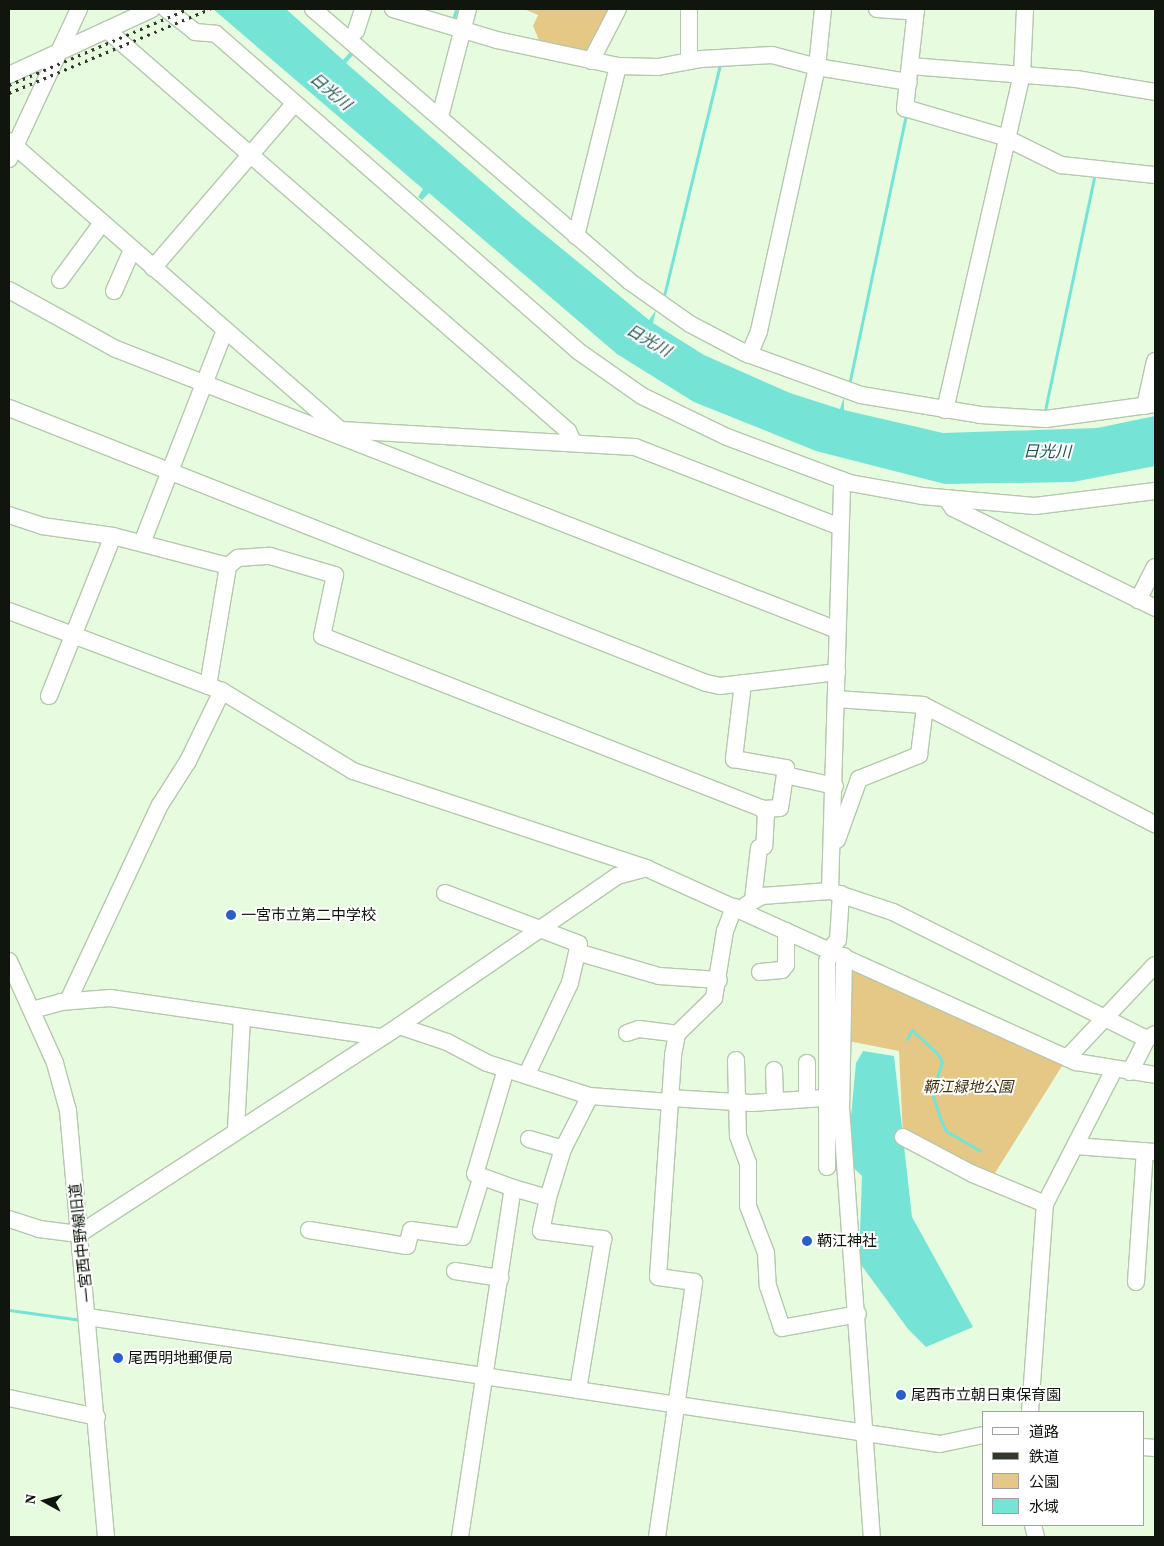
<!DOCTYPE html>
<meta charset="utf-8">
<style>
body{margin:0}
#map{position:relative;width:1164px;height:1546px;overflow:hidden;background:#e7fcdf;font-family:"Source Serif 4","Noto Sans JP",serif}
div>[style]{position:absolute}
.green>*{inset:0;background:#e5c786}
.water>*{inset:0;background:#76e3d7}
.stream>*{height:3px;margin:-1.5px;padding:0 1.5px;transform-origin:1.5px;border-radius:1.5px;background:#76e3d7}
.roads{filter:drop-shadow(1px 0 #b5c8ad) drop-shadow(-1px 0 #b5c8ad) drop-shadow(0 1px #b5c8ad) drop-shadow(0 -1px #b5c8ad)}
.minor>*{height:16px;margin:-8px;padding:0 8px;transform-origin:8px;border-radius:8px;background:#fff}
.rail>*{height:3px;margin-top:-1.5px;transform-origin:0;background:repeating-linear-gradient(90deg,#31392d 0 2.5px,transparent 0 7.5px)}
.dots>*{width:14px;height:14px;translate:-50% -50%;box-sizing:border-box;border:2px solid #fff;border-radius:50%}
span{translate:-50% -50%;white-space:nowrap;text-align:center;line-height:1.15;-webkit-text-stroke:4px #fff;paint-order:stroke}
.poi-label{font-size:15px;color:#10160d}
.left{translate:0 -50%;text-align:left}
.park-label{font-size:15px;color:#403210;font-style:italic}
.street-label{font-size:15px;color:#10160d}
.water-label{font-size:16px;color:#1e4f4a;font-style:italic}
.frame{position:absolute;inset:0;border:10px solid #10160d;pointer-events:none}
.legend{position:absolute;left:982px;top:1411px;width:162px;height:115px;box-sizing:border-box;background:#fff;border:1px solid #9fa29e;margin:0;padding:6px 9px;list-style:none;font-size:15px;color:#10160d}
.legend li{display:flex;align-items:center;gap:10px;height:25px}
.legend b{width:25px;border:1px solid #9fa29e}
.north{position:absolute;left:20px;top:1476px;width:50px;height:50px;-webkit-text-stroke:4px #fff;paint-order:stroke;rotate:277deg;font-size:14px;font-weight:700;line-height:20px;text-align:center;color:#10160d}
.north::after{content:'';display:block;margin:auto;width:18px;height:22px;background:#10160d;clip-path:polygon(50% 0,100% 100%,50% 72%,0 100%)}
</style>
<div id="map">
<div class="green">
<div style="clip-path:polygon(524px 9px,628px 9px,615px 27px,603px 59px,540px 42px,533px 26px,538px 15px)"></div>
<div style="clip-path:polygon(844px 956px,1067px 1058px,990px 1181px,903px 1137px,899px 1051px,843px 1040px)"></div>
</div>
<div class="water">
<div style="clip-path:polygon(213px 9px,286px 9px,343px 60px,351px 51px,354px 54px,346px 63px,523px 217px,649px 320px,656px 310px,653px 323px,704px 355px,790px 393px,840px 409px,844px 397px,844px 410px,943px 433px,1097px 428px,1155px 416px,1155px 466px,1073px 482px,945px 484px,816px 451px,694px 402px,617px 354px,429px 193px,422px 200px,418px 197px,423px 189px)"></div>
<div style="clip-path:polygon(863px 1051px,894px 1056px,912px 1217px,973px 1327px,926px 1347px,908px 1329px,859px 1262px,862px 1176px,853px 1167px,850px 1127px,856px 1063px)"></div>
</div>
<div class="stream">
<div style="left:452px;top:23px;width:15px;rotate:-74deg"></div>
<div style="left:663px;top:300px;width:243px;rotate:-76.4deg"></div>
<div style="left:849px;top:385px;width:276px;rotate:-78.1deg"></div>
<div style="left:1044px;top:415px;width:246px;rotate:-78.1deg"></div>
<div style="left:907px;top:1039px;width:10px;rotate:-61deg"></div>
<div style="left:912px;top:1030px;width:34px;rotate:43deg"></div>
<div style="left:937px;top:1053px;width:10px;rotate:61deg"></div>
<div style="left:942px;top:1062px;width:33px;rotate:108deg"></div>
<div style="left:932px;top:1093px;width:26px;rotate:72deg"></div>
<div style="left:940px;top:1118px;width:14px;rotate:65deg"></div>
<div style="left:946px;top:1131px;width:39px;rotate:30deg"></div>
<div style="left:9px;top:1310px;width:73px;rotate:7.9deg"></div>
</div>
<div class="roads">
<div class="minor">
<div style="left:166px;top:9px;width:37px;rotate:38deg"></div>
<div style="left:195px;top:32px;width:21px;rotate:5deg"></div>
<div style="left:216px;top:34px;width:481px;rotate:41.2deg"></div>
<div style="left:578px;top:351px;width:78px;rotate:35.1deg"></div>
<div style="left:642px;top:396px;width:94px;rotate:25.8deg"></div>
<div style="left:727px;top:437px;width:131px;rotate:20.5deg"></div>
<div style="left:850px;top:483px;width:73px;rotate:10.2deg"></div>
<div style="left:922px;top:496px;width:113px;rotate:5.1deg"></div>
<div style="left:1035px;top:506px;width:121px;rotate:-7.1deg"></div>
<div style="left:313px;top:9px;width:417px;rotate:40.7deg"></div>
<div style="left:629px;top:281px;width:75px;rotate:35.2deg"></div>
<div style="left:690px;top:324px;width:62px;rotate:27.8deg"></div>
<div style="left:745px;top:353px;width:123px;rotate:19.9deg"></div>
<div style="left:861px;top:395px;width:121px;rotate:9.5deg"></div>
<div style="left:980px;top:415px;width:66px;rotate:3.5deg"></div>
<div style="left:1046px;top:419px;width:110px;rotate:-7.8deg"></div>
<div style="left:393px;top:9px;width:109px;rotate:16.6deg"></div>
<div style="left:497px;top:40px;width:124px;rotate:12.1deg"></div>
<div style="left:618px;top:66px;width:40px;rotate:1.4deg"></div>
<div style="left:658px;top:67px;width:44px;rotate:-10.5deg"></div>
<div style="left:701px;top:59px;width:71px;rotate:-3.2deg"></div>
<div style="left:772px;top:55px;width:47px;rotate:14.9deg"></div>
<div style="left:817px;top:67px;width:93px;rotate:9.3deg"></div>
<div style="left:877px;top:9px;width:39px;rotate:4deg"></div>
<div style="left:916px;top:9px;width:100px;rotate:96.3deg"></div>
<div style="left:905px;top:108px;width:103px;rotate:16.3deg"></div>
<div style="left:1004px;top:137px;width:64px;rotate:26.2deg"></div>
<div style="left:1061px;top:165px;width:95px;rotate:6.1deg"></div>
<div style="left:107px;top:30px;width:611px;rotate:41.02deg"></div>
<div style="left:568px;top:431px;width:12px;rotate:66deg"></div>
<div style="left:356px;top:31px;width:23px;rotate:-72deg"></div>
<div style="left:591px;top:61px;width:59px;rotate:-62.6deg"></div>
<div style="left:689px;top:61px;width:52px;rotate:-90deg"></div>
<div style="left:910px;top:66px;width:167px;rotate:4.5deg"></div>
<div style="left:1076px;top:79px;width:80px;rotate:9.3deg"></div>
<div style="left:9px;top:75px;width:157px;rotate:-24.8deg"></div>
<div style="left:440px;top:117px;width:112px;rotate:-75.5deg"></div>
<div style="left:9px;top:141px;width:439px;rotate:41.1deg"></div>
<div style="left:340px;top:430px;width:295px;rotate:3.3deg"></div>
<div style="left:635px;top:447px;width:220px;rotate:21.3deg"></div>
<div style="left:9px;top:159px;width:166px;rotate:-65deg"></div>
<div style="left:576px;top:236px;width:175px;rotate:-76.1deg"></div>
<div style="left:153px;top:268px;width:216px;rotate:-49.3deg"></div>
<div style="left:60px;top:280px;width:71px;rotate:-53.6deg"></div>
<div style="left:9px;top:290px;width:122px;rotate:28.9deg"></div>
<div style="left:116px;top:349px;width:774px;rotate:21.29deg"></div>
<div style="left:114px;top:291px;width:45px;rotate:-66.3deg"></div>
<div style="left:749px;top:355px;width:26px;rotate:-67deg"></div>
<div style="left:759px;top:331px;width:270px;rotate:-77.6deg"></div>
<div style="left:817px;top:67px;width:58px;rotate:-84.1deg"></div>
<div style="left:1145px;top:406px;width:46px;rotate:-77.5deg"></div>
<div style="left:9px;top:408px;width:749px;rotate:21.53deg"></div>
<div style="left:706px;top:683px;width:14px;rotate:12deg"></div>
<div style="left:720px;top:686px;width:118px;rotate:-6.8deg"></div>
<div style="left:945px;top:410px;width:344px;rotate:-77.1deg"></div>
<div style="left:1022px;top:75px;width:66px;rotate:-87.4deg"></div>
<div style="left:946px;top:498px;width:12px;rotate:55deg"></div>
<div style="left:953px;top:508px;width:225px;rotate:26.3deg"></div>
<div style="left:9px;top:515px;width:35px;rotate:18deg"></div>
<div style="left:42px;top:526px;width:72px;rotate:8deg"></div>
<div style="left:113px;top:536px;width:119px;rotate:14.6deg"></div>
<div style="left:142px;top:543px;width:229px;rotate:-68.7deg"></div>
<div style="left:1138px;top:600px;width:37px;rotate:-63deg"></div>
<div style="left:9px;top:611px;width:228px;rotate:20.6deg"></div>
<div style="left:222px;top:691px;width:153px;rotate:31.4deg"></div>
<div style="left:353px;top:771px;width:309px;rotate:18.3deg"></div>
<div style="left:646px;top:868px;width:472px;rotate:24.3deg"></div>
<div style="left:1076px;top:1062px;width:80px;rotate:9.3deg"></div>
<div style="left:743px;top:683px;width:77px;rotate:96.8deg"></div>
<div style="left:734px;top:759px;width:53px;rotate:9.8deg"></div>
<div style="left:786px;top:768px;width:40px;rotate:98.5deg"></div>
<div style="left:780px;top:808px;width:17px;rotate:177deg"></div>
<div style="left:208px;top:686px;width:122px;rotate:-80.5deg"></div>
<div style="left:228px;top:566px;width:13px;rotate:-39deg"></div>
<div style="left:238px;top:558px;width:32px;rotate:-4deg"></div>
<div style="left:270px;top:556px;width:68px;rotate:16.3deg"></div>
<div style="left:335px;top:575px;width:62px;rotate:102deg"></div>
<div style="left:322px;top:636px;width:471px;rotate:21.4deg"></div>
<div style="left:761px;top:808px;width:7px;rotate:45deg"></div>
<div style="left:766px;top:813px;width:33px;rotate:93deg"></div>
<div style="left:764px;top:846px;width:5px;rotate:158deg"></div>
<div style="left:759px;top:848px;width:52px;rotate:96.6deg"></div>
<div style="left:49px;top:696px;width:172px;rotate:-68.2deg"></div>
<div style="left:837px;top:699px;width:86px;rotate:4deg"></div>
<div style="left:923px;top:705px;width:261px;rotate:27.2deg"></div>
<div style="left:785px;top:775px;width:51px;rotate:12.4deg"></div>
<div style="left:837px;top:840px;width:65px;rotate:-70.2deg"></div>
<div style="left:859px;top:779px;width:65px;rotate:-21.8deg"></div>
<div style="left:919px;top:755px;width:48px;rotate:-82.9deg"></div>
<div style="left:830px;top:891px;width:411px;rotate:-88.3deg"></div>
<div style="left:445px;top:893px;width:143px;rotate:20.8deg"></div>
<div style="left:579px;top:944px;width:40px;rotate:103deg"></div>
<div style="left:570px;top:983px;width:101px;rotate:115.3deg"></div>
<div style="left:746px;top:905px;width:18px;rotate:-29deg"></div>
<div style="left:762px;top:896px;width:68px;rotate:-4.2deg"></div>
<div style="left:830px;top:891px;width:66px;rotate:18.4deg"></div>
<div style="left:893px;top:912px;width:284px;rotate:26.6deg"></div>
<div style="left:829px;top:950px;width:13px;rotate:-48deg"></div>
<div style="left:838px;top:940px;width:46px;rotate:-86.3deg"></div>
<div style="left:577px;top:952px;width:85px;rotate:16.3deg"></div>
<div style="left:659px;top:976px;width:60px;rotate:3.8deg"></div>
<div style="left:844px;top:956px;width:151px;rotate:91.1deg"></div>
<div style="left:841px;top:1107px;width:431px;rotate:85.9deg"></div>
<div style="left:9px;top:961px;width:112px;rotate:65.7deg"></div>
<div style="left:55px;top:1063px;width:50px;rotate:74.8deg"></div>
<div style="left:68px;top:1111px;width:428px;rotate:84.9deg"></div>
<div style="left:760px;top:972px;width:22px;rotate:-5deg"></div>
<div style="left:782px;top:970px;width:6px;rotate:-51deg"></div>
<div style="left:786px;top:965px;width:34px;rotate:-90deg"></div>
<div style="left:68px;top:1001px;width:217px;rotate:-64.9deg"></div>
<div style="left:160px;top:805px;width:52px;rotate:-57.5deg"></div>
<div style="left:188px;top:761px;width:78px;rotate:-64.1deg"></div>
<div style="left:32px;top:1010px;width:30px;rotate:-15deg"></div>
<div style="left:61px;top:1002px;width:49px;rotate:-4.7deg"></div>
<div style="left:110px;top:998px;width:273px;rotate:8.2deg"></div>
<div style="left:399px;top:1026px;width:51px;rotate:18.4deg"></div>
<div style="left:447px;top:1042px;width:45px;rotate:27.7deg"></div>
<div style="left:487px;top:1063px;width:108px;rotate:17.8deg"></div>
<div style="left:590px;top:1096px;width:80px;rotate:4.3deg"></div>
<div style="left:627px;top:1033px;width:13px;rotate:-18deg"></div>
<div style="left:639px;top:1029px;width:38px;rotate:7deg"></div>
<div style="left:1067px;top:1058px;width:128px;rotate:-46.6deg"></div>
<div style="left:736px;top:1060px;width:76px;rotate:88.5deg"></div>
<div style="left:738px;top:1136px;width:29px;rotate:70deg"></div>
<div style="left:748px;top:1163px;width:43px;rotate:90deg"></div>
<div style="left:748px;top:1206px;width:50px;rotate:69deg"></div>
<div style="left:766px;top:1253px;width:33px;rotate:87deg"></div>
<div style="left:768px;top:1286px;width:44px;rotate:71.6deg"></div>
<div style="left:782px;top:1328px;width:77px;rotate:-10.4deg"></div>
<div style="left:506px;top:1069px;width:109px;rotate:106.4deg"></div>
<div style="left:475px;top:1174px;width:40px;rotate:20.2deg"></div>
<div style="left:774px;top:1070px;width:31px;rotate:88deg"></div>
<div style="left:1130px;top:1072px;width:37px;rotate:-63deg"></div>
<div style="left:1147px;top:1039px;width:9px;rotate:-32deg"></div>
<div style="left:670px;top:1098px;width:82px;rotate:3.5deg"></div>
<div style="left:752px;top:1103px;width:86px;rotate:-4deg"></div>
<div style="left:807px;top:1099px;width:36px;rotate:-90deg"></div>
<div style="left:236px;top:1129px;width:110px;rotate:-86.9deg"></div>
<div style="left:903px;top:1137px;width:79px;rotate:27.9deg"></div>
<div style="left:973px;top:1174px;width:78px;rotate:22.6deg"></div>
<div style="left:529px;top:1139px;width:35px;rotate:16deg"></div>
<div style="left:1075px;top:1146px;width:80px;rotate:4.3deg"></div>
<div style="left:827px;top:1167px;width:206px;rotate:-90deg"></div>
<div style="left:548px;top:1198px;width:34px;rotate:102deg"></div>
<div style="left:541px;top:1231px;width:63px;rotate:7.4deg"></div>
<div style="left:603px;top:1239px;width:153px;rotate:99.4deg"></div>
<div style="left:9px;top:1219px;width:32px;rotate:18deg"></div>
<div style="left:39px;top:1229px;width:40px;rotate:7.1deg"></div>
<div style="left:79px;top:1234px;width:382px;rotate:-33deg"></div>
<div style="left:399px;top:1026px;width:265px;rotate:-34.5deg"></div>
<div style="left:617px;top:876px;width:30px;rotate:-15deg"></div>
<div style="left:309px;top:1230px;width:99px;rotate:9.3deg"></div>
<div style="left:407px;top:1246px;width:16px;rotate:-76deg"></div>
<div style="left:411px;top:1230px;width:52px;rotate:7.7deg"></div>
<div style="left:463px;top:1237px;width:61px;rotate:-72.8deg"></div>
<div style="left:455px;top:1271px;width:46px;rotate:8.8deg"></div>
<div style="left:1136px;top:1282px;width:131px;rotate:-86.1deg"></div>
<div style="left:88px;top:1317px;width:861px;rotate:8.48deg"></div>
<div style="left:940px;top:1444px;width:44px;rotate:-11.8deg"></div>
<div style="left:9px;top:1398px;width:90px;rotate:12.2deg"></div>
<div style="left:1030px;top:1412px;width:209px;rotate:-85.9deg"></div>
<div style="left:1045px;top:1204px;width:151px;rotate:-62.8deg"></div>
<div style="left:1143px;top:1447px;width:12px;rotate:5deg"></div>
<div style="left:1033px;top:1525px;width:12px;rotate:76deg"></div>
<div style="left:460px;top:1537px;width:353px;rotate:-81.4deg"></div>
<div style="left:513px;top:1188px;width:36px;rotate:16deg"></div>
<div style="left:548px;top:1198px;width:51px;rotate:-73deg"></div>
<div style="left:563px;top:1149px;width:59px;rotate:-63deg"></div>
<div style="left:657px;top:1537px;width:258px;rotate:-81.7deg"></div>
<div style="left:694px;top:1282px;width:36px;rotate:-172deg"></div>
<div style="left:658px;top:1277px;width:223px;rotate:-86.1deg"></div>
<div style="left:673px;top:1055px;width:21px;rotate:-79deg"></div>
<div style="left:677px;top:1034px;width:52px;rotate:-44.2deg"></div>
<div style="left:714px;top:998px;width:68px;rotate:-80.7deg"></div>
<div style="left:725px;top:931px;width:26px;rotate:-69deg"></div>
</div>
</div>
<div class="rail">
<div style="left:9px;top:85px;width:194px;rotate:-23deg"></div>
<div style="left:9px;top:93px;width:218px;rotate:-22.7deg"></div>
</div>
<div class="dots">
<div style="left:231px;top:915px;background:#295fcd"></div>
<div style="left:807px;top:1241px;background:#295fcd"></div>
<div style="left:118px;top:1358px;background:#295fcd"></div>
<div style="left:901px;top:1395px;background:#295fcd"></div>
</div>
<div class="poi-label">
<span class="left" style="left:241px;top:915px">一宮市立第二中学校</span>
<span class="left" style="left:817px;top:1241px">鞆江神社</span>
<span class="left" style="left:128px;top:1358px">尾西明地郵便局</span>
<span class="left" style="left:911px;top:1395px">尾西市立朝日東保育園</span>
</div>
<div class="park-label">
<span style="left:968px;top:1087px">鞆江緑地公園</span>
</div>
<div class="street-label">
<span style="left:81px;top:1243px;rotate:-96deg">一宮西中野線旧道</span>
</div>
<div class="water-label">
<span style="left:331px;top:91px;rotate:40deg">日光川</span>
<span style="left:649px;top:340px;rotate:30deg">日光川</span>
<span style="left:1047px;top:451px;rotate:1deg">日光川</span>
</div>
<div class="frame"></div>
<ul class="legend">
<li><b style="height:6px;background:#fff"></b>道路</li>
<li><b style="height:6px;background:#31392d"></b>鉄道</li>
<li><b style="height:14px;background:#e5c786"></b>公園</li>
<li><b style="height:14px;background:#76e3d7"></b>水域</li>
</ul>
<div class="north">N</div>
</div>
